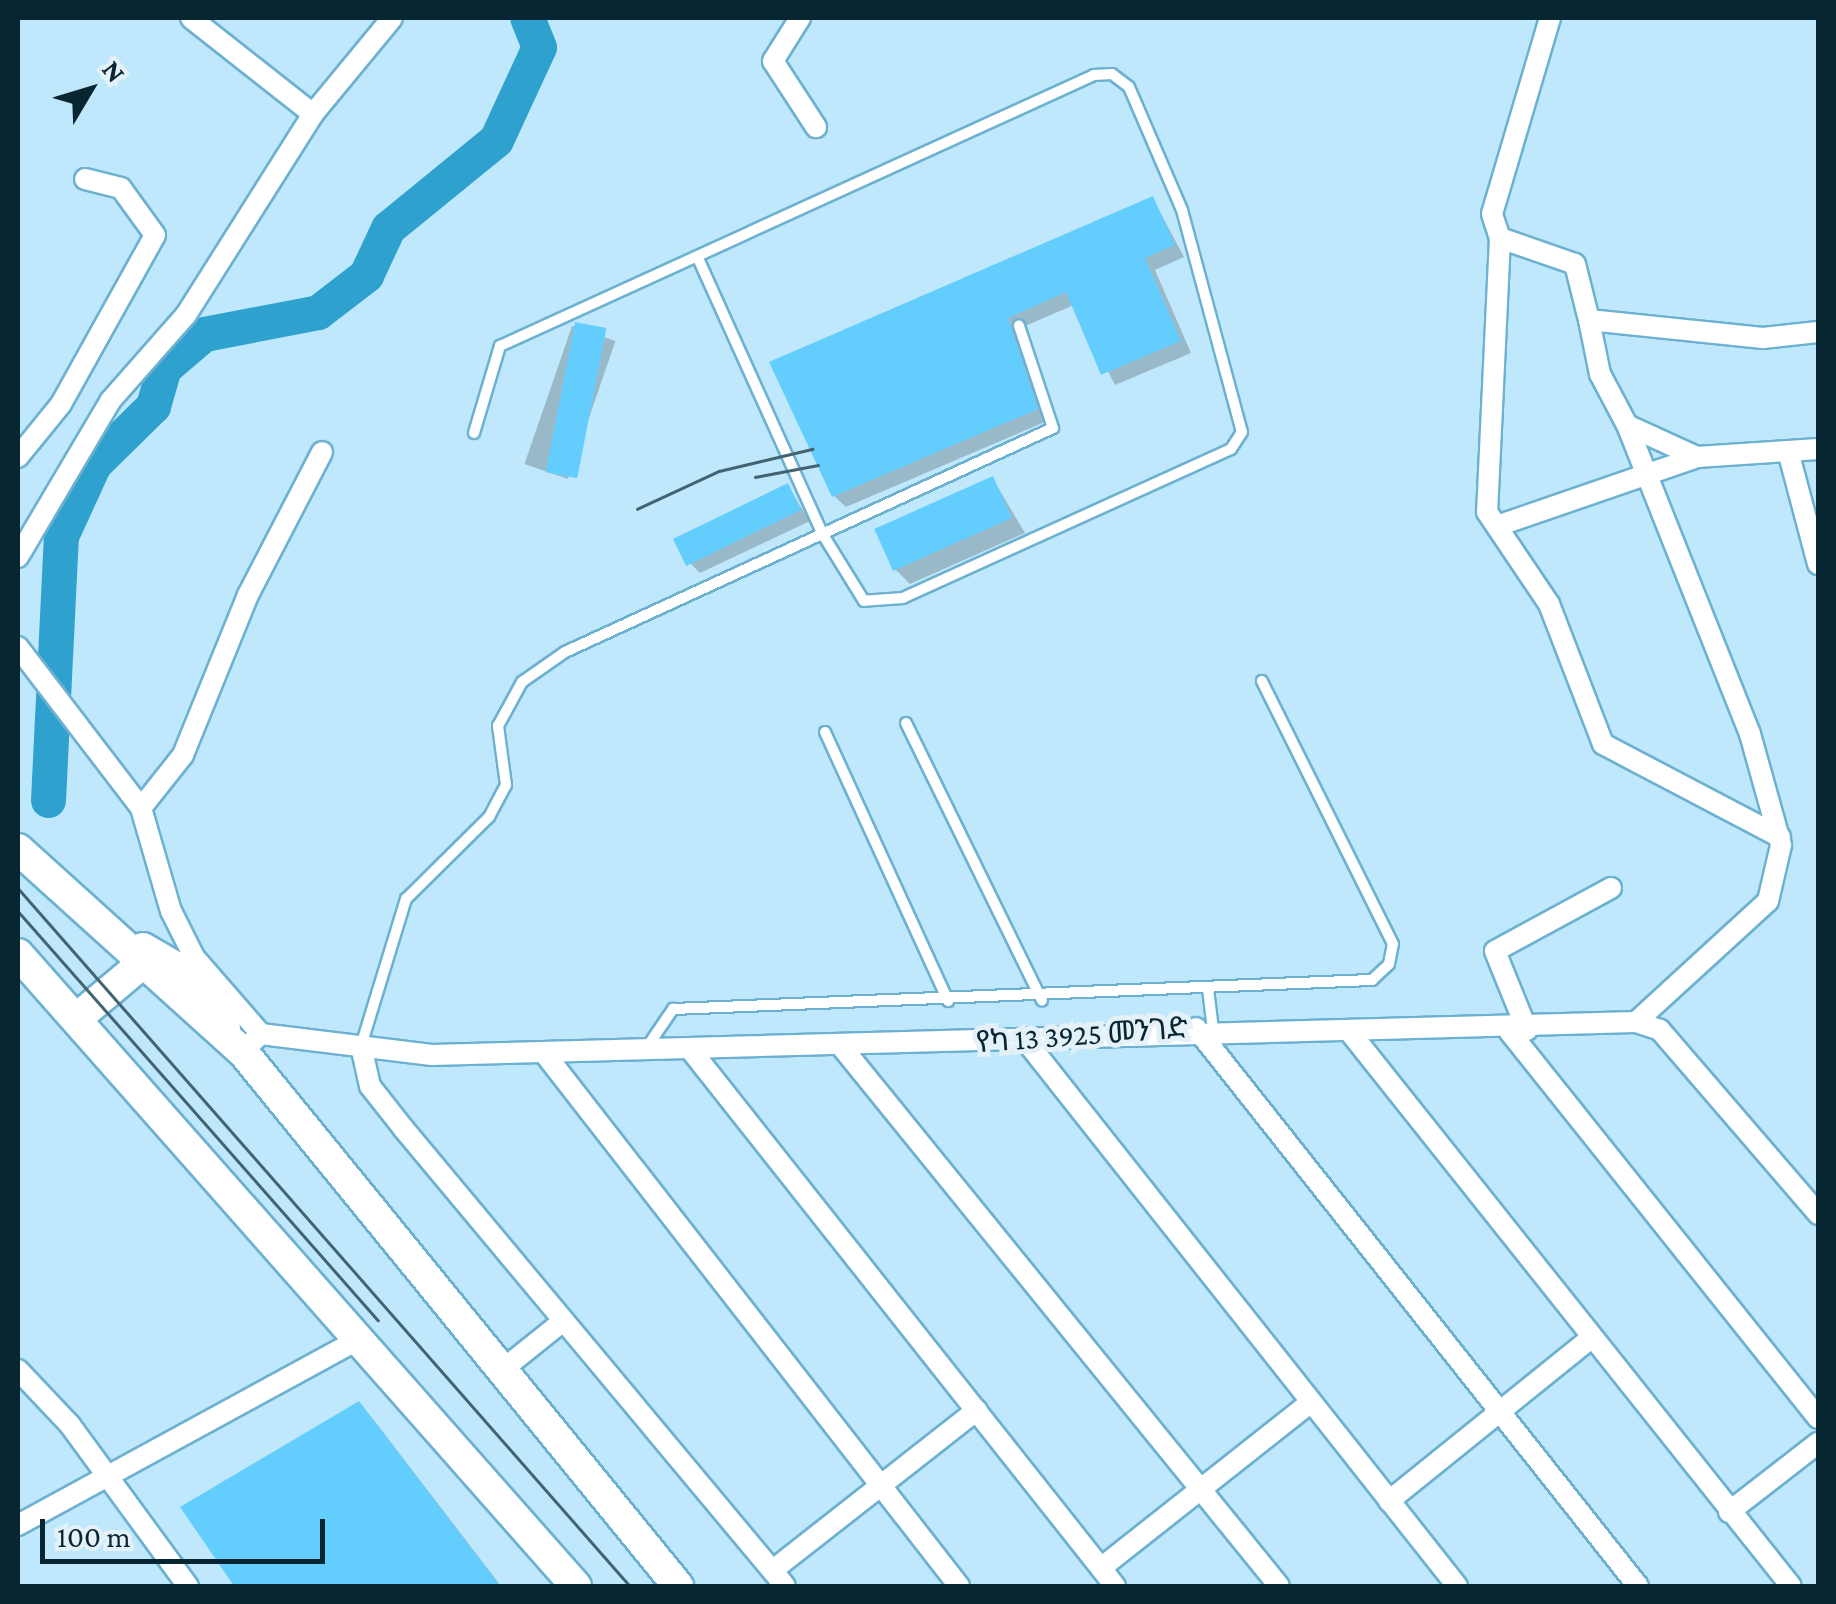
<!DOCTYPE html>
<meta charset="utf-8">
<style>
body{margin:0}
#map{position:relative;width:1836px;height:1604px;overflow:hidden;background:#c0e8fc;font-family:"Crimson Pro","Noto Sans Ethiopic",serif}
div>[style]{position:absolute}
.shadow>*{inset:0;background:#0003;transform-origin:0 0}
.river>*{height:35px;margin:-17.5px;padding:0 17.5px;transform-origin:17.5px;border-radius:17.5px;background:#2ea1cf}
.building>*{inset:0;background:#63cefe;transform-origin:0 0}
.roads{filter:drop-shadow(2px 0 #6db1d1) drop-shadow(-2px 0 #6db1d1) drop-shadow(0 2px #6db1d1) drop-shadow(0 -2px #6db1d1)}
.lane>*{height:10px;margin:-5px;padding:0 5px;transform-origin:5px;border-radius:5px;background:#fff}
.street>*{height:20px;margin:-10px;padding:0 10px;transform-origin:10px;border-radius:10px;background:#fff}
.primary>*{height:30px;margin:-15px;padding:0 15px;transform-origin:15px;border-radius:15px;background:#fff}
.tram>*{height:2.5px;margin:-1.25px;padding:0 1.25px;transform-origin:1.25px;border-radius:1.25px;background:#426371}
span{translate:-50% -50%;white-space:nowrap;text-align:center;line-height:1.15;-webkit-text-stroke:10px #e4f1f8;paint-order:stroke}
.street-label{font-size:30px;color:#082632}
.frame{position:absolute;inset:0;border:20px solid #082632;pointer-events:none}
.north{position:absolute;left:40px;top:40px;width:100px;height:100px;-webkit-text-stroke:8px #e4f1f8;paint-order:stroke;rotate:52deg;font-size:28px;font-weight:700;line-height:40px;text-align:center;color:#082632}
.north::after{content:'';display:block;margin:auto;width:35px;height:45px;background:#082632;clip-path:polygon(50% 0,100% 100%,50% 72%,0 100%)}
.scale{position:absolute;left:40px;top:1519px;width:285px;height:45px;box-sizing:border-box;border:5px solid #082632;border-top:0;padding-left:12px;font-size:30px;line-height:35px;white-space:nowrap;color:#082632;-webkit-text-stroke:8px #e4f1f8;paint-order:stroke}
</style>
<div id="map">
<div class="shadow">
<div style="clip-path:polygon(1153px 199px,1184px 257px,1155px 270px,1191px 353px,1115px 385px,1074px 305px,1018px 329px,1047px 421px,846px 507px,834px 496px,773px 363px)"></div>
<div style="left:572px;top:326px;width:46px;height:146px;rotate:19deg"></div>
<div style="clip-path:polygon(993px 479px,1025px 533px,910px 584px,895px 569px)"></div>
<div style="clip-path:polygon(787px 486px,810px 521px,700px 573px,689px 562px)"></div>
<div style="clip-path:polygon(358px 1404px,373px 1419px,501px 1586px,237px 1586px,184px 1508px)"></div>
</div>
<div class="river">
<div style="left:48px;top:800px;width:264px;rotate:-87.2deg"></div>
<div style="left:61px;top:536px;width:79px;rotate:-65.4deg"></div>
<div style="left:94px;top:464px;width:83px;rotate:-44.5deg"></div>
<div style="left:153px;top:406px;width:40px;rotate:-74deg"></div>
<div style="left:164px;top:368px;width:52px;rotate:-40.4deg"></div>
<div style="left:204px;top:334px;width:116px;rotate:-10.9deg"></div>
<div style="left:318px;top:312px;width:61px;rotate:-37.6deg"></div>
<div style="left:366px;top:275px;width:52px;rotate:-64.9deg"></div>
<div style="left:388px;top:228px;width:139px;rotate:-39.2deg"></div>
<div style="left:496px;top:140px;width:102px;rotate:-65.2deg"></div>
<div style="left:539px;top:47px;width:31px;rotate:-112deg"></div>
</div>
<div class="building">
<div style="clip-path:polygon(1153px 196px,1175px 245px,1145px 258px,1181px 341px,1101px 375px,1066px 292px,1008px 318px,1038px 409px,832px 497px,769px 362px)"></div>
<div style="left:575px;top:322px;width:32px;height:153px;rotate:11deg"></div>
<div style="left:993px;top:476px;width:46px;height:130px;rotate:66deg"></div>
<div style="left:788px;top:483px;width:30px;height:128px;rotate:64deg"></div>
<div style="clip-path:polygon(359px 1401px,500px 1586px,234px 1586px,180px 1507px)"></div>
</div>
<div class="roads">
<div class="lane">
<div style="left:474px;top:433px;width:91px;rotate:-73.4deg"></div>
<div style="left:500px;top:346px;width:653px;rotate:-24.52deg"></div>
<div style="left:1094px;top:75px;width:18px;rotate:-3deg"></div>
<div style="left:1112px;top:74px;width:21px;rotate:37deg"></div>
<div style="left:1129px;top:87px;width:134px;rotate:66.7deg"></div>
<div style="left:1182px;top:210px;width:230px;rotate:74.9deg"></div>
<div style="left:1242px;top:432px;width:20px;rotate:123deg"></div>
<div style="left:1231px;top:449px;width:360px;rotate:155.6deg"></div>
<div style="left:903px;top:598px;width:39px;rotate:176deg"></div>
<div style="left:864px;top:601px;width:78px;rotate:-121.8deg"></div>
<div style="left:823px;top:535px;width:302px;rotate:-114.3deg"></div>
<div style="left:906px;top:723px;width:309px;rotate:63.9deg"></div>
<div style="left:825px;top:732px;width:296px;rotate:65.4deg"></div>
<div style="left:1208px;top:989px;width:38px;rotate:83deg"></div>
<div style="left:361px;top:1046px;width:154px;rotate:-73deg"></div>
<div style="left:406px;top:899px;width:117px;rotate:-44.7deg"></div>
<div style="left:489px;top:817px;width:36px;rotate:-62deg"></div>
<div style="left:506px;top:785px;width:60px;rotate:-97.7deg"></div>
<div style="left:498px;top:726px;width:50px;rotate:-61.4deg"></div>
<div style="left:522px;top:682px;width:52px;rotate:-34.9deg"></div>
<div style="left:565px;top:652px;width:537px;rotate:-24.66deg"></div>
<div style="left:1053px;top:428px;width:108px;rotate:-108.4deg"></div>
<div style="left:645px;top:1050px;width:50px;rotate:-55.7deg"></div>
<div style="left:673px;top:1009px;width:700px;rotate:-2.38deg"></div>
<div style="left:1372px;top:980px;width:23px;rotate:-43deg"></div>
<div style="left:1389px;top:964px;width:20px;rotate:-79deg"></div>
<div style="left:1393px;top:944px;width:294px;rotate:-116.5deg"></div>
</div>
<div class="street">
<div style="left:191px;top:18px;width:155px;rotate:38.2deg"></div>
<div style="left:800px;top:18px;width:51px;rotate:122.1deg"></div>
<div style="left:773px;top:61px;width:79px;rotate:56.9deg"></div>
<div style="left:1550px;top:18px;width:204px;rotate:106.5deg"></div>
<div style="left:1492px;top:214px;width:25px;rotate:72deg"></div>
<div style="left:1500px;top:238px;width:79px;rotate:19.1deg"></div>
<div style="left:1575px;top:264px;width:58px;rotate:76deg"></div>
<div style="left:1500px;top:238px;width:274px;rotate:92.7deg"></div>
<div style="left:1487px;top:512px;width:111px;rotate:56deg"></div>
<div style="left:1549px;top:604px;width:150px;rotate:68.9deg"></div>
<div style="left:1603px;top:744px;width:200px;rotate:27.7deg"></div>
<div style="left:1627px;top:425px;width:58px;rotate:-117.9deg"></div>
<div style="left:1600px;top:374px;width:55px;rotate:-101.5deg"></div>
<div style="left:1589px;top:320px;width:175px;rotate:5.9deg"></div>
<div style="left:1763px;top:338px;width:55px;rotate:-6.2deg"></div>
<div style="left:1788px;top:451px;width:30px;rotate:-4deg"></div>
<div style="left:18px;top:457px;width:68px;rotate:-50.9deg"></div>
<div style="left:61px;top:404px;width:193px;rotate:-60.9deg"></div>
<div style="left:155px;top:235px;width:58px;rotate:-125.9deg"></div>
<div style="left:121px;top:188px;width:37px;rotate:-166deg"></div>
<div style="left:1497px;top:526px;width:212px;rotate:-19deg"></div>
<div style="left:18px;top:557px;width:182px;rotate:-59.4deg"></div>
<div style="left:111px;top:400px;width:113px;rotate:-48.6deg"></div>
<div style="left:186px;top:315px;width:238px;rotate:-57.7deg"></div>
<div style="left:313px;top:114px;width:124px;rotate:-50.5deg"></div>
<div style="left:18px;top:647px;width:203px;rotate:52.6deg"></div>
<div style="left:141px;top:808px;width:107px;rotate:73.8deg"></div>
<div style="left:171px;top:911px;width:51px;rotate:63.4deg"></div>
<div style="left:194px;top:957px;width:102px;rotate:49deg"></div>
<div style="left:261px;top:1034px;width:13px;rotate:138deg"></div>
<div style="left:141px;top:808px;width:68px;rotate:-51.6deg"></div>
<div style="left:183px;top:755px;width:173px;rotate:-67.9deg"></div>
<div style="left:248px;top:595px;width:161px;rotate:-62.6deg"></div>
<div style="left:1636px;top:1022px;width:179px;rotate:-42.5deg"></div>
<div style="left:1768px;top:901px;width:57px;rotate:-76.9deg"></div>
<div style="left:1781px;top:845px;width:115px;rotate:-105.6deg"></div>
<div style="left:1750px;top:734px;width:333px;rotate:-111.7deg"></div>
<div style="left:1627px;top:425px;width:77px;rotate:24.6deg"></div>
<div style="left:1697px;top:457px;width:91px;rotate:-3.8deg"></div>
<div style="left:1788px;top:451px;width:117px;rotate:75.1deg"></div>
<div style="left:1196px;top:1028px;width:712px;rotate:51.62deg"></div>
<div style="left:1527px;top:1030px;width:85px;rotate:-112.1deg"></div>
<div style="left:1495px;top:951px;width:132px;rotate:-28.5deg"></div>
<div style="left:1349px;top:1031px;width:709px;rotate:51.47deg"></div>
<div style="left:1509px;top:1031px;width:495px;rotate:51.4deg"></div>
<div style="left:261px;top:1034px;width:172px;rotate:7deg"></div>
<div style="left:432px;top:1055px;width:1204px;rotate:-1.57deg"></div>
<div style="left:1636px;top:1022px;width:25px;rotate:18deg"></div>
<div style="left:1660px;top:1030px;width:243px;rotate:49.3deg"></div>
<div style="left:1026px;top:1041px;width:695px;rotate:51.66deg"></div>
<div style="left:361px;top:1046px;width:41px;rotate:77.3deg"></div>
<div style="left:370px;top:1086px;width:53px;rotate:51.8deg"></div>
<div style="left:403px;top:1128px;width:596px;rotate:50.17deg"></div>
<div style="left:841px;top:1046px;width:695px;rotate:50.95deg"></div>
<div style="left:690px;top:1049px;width:685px;rotate:51.64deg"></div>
<div style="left:545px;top:1054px;width:674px;rotate:52.11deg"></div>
<div style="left:507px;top:1366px;width:70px;rotate:-38.7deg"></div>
<div style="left:18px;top:1370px;width:76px;rotate:46.6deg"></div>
<div style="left:70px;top:1425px;width:200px;rotate:53.8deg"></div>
<div style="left:1389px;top:1501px;width:258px;rotate:-38.9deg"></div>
<div style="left:1729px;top:1512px;width:113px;rotate:-37.8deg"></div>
<div style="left:18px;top:1525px;width:385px;rotate:-28.6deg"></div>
<div style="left:1101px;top:1568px;width:266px;rotate:-38.3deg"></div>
<div style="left:773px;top:1570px;width:259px;rotate:-38.1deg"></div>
</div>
<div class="primary">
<div style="left:18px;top:849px;width:303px;rotate:42.1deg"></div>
<div style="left:243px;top:1052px;width:689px;rotate:50.83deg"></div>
<div style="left:143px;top:948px;width:56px;rotate:30.3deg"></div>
<div style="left:191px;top:976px;width:62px;rotate:56.8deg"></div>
<div style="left:18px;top:954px;width:843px;rotate:48.56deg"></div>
<div style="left:76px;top:1019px;width:89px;rotate:-40deg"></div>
</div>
</div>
<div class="tram">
<div style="left:755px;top:477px;width:64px;rotate:-10.8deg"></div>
<div style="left:637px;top:509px;width:90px;rotate:-24.9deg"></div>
<div style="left:719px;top:471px;width:96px;rotate:-13.3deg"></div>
<div style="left:18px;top:888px;width:928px;rotate:48.76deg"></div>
<div style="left:18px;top:911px;width:545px;rotate:48.65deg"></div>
</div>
<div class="street-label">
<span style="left:1082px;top:1035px;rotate:-4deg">የካ 13 3925 መንገድ</span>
</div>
<div class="frame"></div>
<div class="north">N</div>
<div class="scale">100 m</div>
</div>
